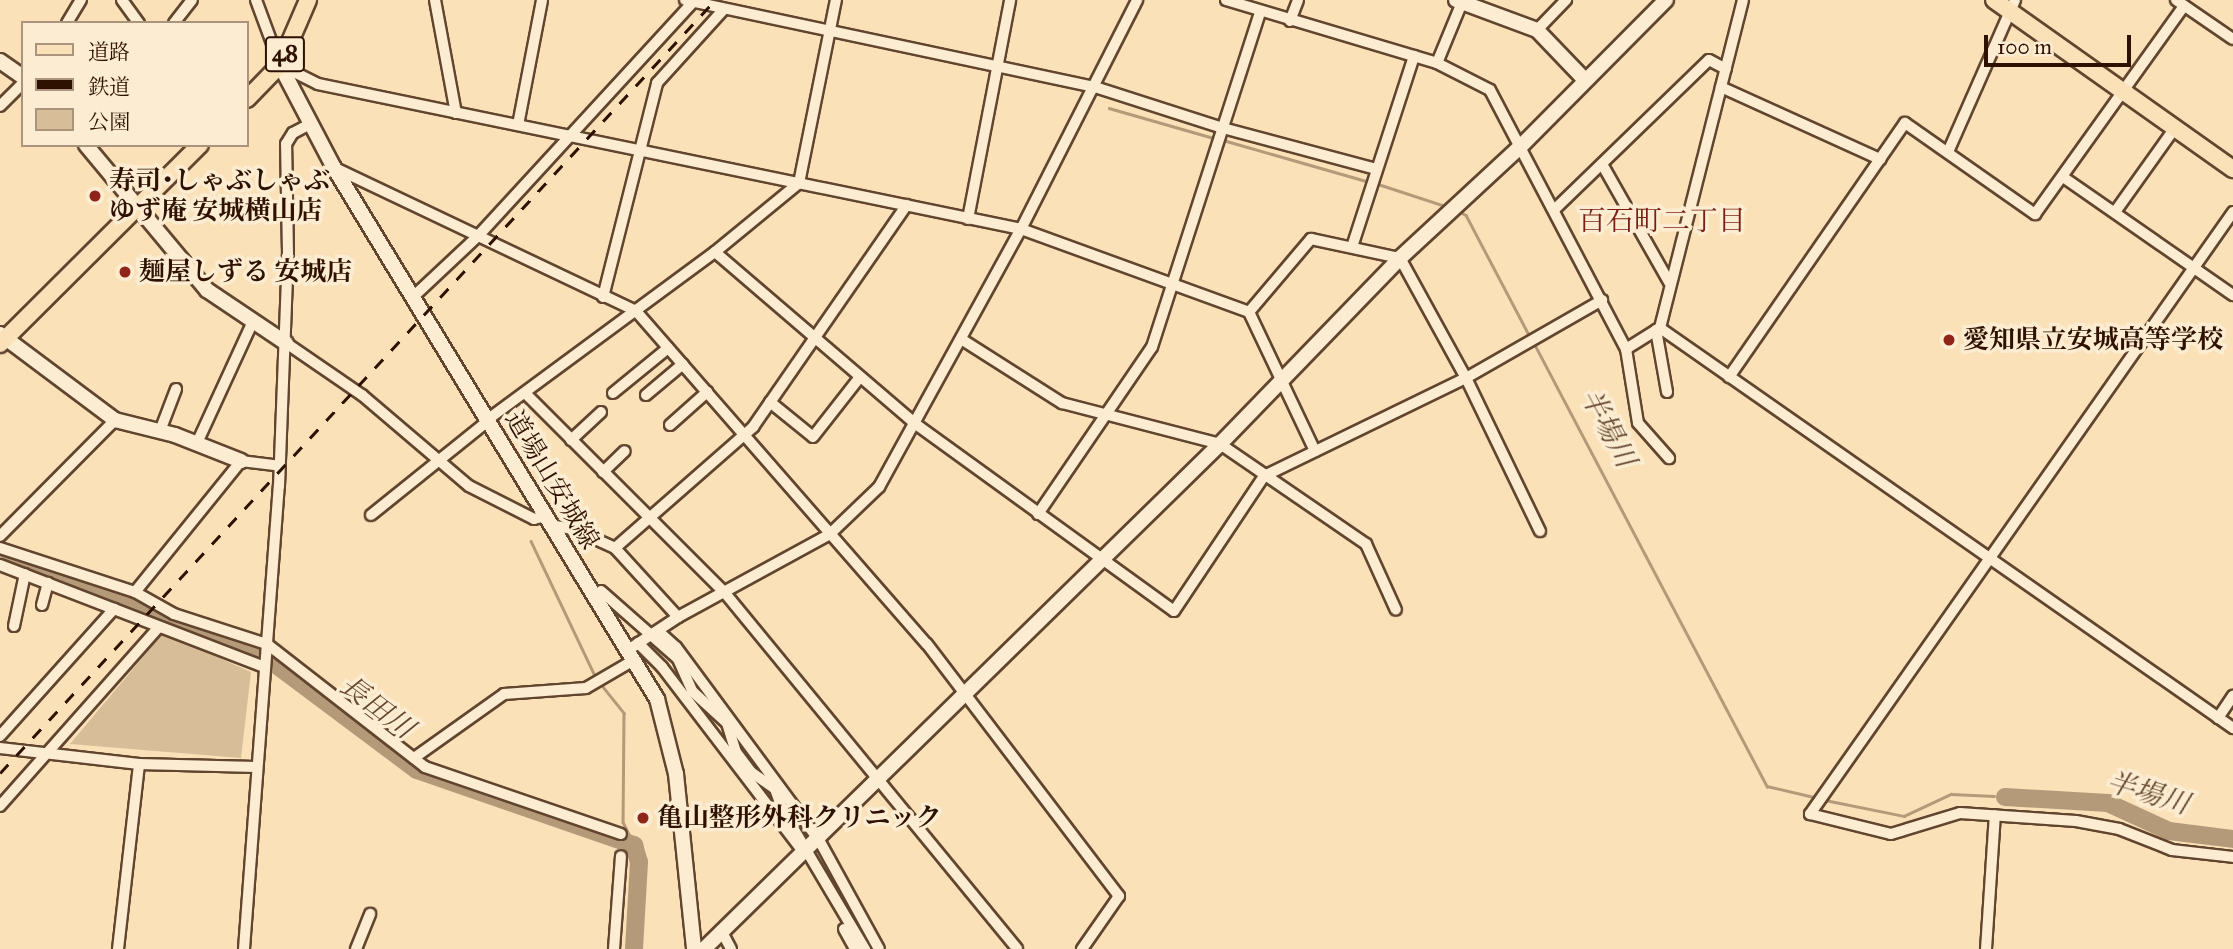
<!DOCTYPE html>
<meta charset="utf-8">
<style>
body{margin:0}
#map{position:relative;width:2233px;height:949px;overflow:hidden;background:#fae1b8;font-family:"IM FELL Great Primer","Noto Serif JP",serif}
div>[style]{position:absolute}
.green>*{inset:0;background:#d7be99}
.stream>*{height:2.5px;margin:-1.25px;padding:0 1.25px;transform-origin:1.25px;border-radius:1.25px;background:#b59a79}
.river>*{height:18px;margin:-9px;padding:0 9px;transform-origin:9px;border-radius:9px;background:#b59a79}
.roads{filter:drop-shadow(2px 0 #61452e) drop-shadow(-2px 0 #61452e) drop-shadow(0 2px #61452e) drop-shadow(0 -2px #61452e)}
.street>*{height:10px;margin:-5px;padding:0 5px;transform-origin:5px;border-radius:5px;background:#fcecd1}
.secondary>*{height:14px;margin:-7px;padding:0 7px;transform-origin:7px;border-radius:7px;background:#fcecd1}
.primary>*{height:16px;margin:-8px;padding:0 8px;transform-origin:8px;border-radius:8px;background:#fae1b8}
.rail>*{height:2.5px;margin-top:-1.25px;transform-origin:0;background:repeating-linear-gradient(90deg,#2e1100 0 12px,transparent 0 24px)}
.dots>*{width:19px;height:19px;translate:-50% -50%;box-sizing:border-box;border:4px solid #fcecd1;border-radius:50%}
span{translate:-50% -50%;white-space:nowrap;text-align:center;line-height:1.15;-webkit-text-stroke:7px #fcecd1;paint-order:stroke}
.shield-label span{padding:2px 5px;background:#fcecd1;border:2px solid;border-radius:5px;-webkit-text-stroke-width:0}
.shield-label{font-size:24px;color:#2e1100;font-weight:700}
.poi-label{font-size:26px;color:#2e1100;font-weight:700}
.left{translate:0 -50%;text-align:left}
.street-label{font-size:26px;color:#2e1100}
.neighbourhood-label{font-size:28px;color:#7a1f14}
.water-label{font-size:28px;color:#644830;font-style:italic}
.legend{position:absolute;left:21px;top:21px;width:228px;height:126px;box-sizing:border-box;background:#fcecd1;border:2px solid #aa947d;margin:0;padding:9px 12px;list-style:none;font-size:21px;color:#2e1100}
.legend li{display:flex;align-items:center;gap:14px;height:35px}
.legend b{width:35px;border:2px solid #aa947d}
.scale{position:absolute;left:1984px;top:35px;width:147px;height:32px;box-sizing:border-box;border:4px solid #2e1100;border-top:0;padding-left:9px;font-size:21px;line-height:24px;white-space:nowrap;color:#2e1100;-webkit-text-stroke:5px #fcecd1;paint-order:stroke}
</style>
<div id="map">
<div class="green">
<div style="clip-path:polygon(163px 633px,251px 672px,241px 758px,70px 744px)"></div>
</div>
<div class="stream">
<div style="left:1109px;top:108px;width:112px;rotate:16deg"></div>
<div style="left:1223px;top:140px;width:152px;rotate:16deg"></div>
<div style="left:1375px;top:183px;width:77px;rotate:18.2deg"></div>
<div style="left:1458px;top:211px;width:9px;rotate:27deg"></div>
<div style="left:1466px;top:215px;width:138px;rotate:62.3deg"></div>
<div style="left:1534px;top:343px;width:501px;rotate:62.26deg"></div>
<div style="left:1767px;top:786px;width:52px;rotate:13.2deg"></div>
<div style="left:531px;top:541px;width:152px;rotate:64.6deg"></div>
<div style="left:596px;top:678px;width:45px;rotate:51.3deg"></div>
<div style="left:624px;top:713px;width:109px;rotate:90.5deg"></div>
<div style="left:623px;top:822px;width:25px;rotate:64deg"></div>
<div style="left:1825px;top:800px;width:81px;rotate:11.4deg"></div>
<div style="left:1904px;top:816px;width:52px;rotate:-25.1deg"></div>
<div style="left:1951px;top:794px;width:43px;rotate:2.7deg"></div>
</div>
<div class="river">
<div style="left:0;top:555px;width:272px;rotate:20.2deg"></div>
<div style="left:255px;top:649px;width:202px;rotate:36.8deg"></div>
<div style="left:417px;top:770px;width:230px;rotate:19.1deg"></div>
<div style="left:634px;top:845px;width:18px;rotate:74deg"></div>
<div style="left:639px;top:862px;width:87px;rotate:93.3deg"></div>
<div style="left:2005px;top:797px;width:103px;rotate:3.3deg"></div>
<div style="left:2108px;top:803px;width:67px;rotate:24.7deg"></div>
<div style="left:2169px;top:831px;width:64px;rotate:7.1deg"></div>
</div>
<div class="roads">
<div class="street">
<div style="left:122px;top:0;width:29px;rotate:54deg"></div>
<div style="left:256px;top:0;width:69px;rotate:69.7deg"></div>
<div style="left:280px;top:65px;width:42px;rotate:26.6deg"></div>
<div style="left:318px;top:84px;width:718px;rotate:11.65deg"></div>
<div style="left:1021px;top:229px;width:243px;rotate:20deg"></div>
<div style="left:1249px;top:312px;width:154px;rotate:64.6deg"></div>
<div style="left:435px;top:0;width:115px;rotate:79.5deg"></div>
<div style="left:685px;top:0;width:419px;rotate:12deg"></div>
<div style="left:1095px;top:87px;width:134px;rotate:17.8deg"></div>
<div style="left:1223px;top:128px;width:158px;rotate:15deg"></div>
<div style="left:1226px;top:0;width:220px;rotate:16.6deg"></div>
<div style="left:1437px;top:63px;width:59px;rotate:27deg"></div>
<div style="left:1490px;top:90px;width:293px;rotate:62.3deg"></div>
<div style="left:1626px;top:349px;width:75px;rotate:80.8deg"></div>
<div style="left:1638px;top:423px;width:47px;rotate:48.5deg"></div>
<div style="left:2176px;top:0;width:69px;rotate:34.4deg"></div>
<div style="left:1290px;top:21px;width:22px;rotate:-69deg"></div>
<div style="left:67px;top:23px;width:27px;rotate:-59deg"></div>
<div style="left:174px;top:23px;width:29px;rotate:-52deg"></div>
<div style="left:1537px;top:30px;width:42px;rotate:-46deg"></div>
<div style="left:1437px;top:63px;width:68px;rotate:-67.6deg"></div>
<div style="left:1721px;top:87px;width:175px;rotate:24.4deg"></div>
<div style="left:0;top:106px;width:33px;rotate:-45deg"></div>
<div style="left:518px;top:125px;width:127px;rotate:-79.1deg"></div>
<div style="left:1948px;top:152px;width:166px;rotate:-66.2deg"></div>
<div style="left:1602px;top:164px;width:136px;rotate:60.4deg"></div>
<div style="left:333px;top:167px;width:335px;rotate:25.4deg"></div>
<div style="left:636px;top:311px;width:442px;rotate:48.9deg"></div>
<div style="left:927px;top:644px;width:317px;rotate:52.7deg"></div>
<div style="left:1119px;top:896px;width:65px;rotate:124.9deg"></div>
<div style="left:2063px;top:177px;width:207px;rotate:34.8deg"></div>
<div style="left:1555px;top:209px;width:214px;rotate:-44.1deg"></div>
<div style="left:1709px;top:60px;width:19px;rotate:28deg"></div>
<div style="left:2115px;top:212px;width:103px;rotate:-54.5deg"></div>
<div style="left:2233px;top:212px;width:736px;rotate:125.09deg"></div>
<div style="left:1810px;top:814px;width:83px;rotate:13.9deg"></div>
<div style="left:1891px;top:834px;width:72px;rotate:-16.9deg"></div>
<div style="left:1960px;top:813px;width:116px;rotate:3.9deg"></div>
<div style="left:2076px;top:821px;width:44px;rotate:10.5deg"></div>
<div style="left:2119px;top:829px;width:57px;rotate:21.6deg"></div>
<div style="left:2172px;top:850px;width:61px;rotate:6.5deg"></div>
<div style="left:968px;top:219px;width:223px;rotate:-79.1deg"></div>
<div style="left:1352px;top:247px;width:201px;rotate:-72deg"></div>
<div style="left:715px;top:252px;width:266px;rotate:40.6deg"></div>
<div style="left:917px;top:425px;width:317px;rotate:35.9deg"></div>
<div style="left:1174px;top:611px;width:162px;rotate:-56.3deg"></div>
<div style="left:1264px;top:476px;width:225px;rotate:-25.9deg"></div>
<div style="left:1466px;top:378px;width:157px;rotate:-29.8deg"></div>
<div style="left:413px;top:297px;width:89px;rotate:-43.2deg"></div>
<div style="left:478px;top:236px;width:321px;rotate:-47.4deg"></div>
<div style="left:603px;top:297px;width:221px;rotate:-75.8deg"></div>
<div style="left:657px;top:83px;width:100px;rotate:-47.8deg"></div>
<div style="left:1249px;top:312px;width:96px;rotate:-49.7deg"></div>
<div style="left:1311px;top:239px;width:91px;rotate:12.1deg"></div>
<div style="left:1400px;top:258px;width:137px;rotate:61.2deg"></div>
<div style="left:1466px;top:378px;width:170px;rotate:64.2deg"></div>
<div style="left:1660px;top:328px;width:699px;rotate:34.92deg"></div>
<div style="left:1656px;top:330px;width:63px;rotate:79.9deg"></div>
<div style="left:961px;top:339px;width:120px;rotate:32.4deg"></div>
<div style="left:1062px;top:403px;width:163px;rotate:14.5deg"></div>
<div style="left:1220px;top:444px;width:177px;rotate:34.4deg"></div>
<div style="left:1366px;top:544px;width:72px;rotate:65.6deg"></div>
<div style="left:286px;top:343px;width:92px;rotate:34.4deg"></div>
<div style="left:362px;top:395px;width:140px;rotate:40.4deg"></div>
<div style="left:469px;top:486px;width:73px;rotate:26.9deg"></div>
<div style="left:534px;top:519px;width:11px;rotate:-15deg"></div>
<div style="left:1626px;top:349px;width:40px;rotate:-32deg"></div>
<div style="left:1660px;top:328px;width:338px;rotate:-75.8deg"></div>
<div style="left:1729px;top:377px;width:309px;rotate:-55.3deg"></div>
<div style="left:1905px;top:123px;width:159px;rotate:35deg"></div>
<div style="left:2035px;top:214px;width:256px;rotate:-54.4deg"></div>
<div style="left:525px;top:393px;width:283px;rotate:45deg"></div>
<div style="left:725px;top:593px;width:460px;rotate:50.6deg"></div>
<div style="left:613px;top:393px;width:71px;rotate:-39.3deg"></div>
<div style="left:646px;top:395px;width:48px;rotate:-40deg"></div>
<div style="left:770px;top:402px;width:55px;rotate:39.1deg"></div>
<div style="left:813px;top:437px;width:76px;rotate:-51.9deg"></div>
<div style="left:487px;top:420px;width:283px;rotate:-36.4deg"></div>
<div style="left:715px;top:252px;width:109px;rotate:-39.4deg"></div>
<div style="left:799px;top:183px;width:187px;rotate:-78.6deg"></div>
<div style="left:670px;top:425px;width:50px;rotate:-41.7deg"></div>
<div style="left:160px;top:431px;width:45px;rotate:-69.1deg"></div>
<div style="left:571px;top:440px;width:41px;rotate:-43deg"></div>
<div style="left:197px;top:443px;width:134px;rotate:-65.3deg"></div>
<div style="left:603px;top:472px;width:30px;rotate:-44deg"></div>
<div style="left:1038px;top:514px;width:202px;rotate:-55.7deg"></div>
<div style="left:1152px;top:347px;width:352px;rotate:-72.1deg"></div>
<div style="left:371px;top:515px;width:150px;rotate:-38.8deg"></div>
<div style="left:550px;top:525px;width:23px;rotate:10deg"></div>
<div style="left:573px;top:529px;width:46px;rotate:24.3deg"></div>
<div style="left:0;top:536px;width:163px;rotate:-45.2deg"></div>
<div style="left:0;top:548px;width:142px;rotate:18.1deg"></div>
<div style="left:135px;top:592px;width:45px;rotate:29.4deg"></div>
<div style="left:174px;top:614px;width:98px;rotate:17.9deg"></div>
<div style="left:267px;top:644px;width:200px;rotate:37.9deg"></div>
<div style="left:425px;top:767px;width:207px;rotate:18.9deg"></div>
<div style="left:0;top:565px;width:284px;rotate:21.1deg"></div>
<div style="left:601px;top:591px;width:103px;rotate:41.4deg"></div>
<div style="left:678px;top:659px;width:35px;rotate:66deg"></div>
<div style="left:692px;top:691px;width:47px;rotate:42.4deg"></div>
<div style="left:727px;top:723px;width:30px;rotate:73deg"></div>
<div style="left:736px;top:752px;width:25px;rotate:53deg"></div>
<div style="left:751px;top:772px;width:29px;rotate:35deg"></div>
<div style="left:775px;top:789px;width:23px;rotate:70deg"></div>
<div style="left:783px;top:811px;width:161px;rotate:59.3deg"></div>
<div style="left:135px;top:592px;width:169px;rotate:-51deg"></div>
<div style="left:241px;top:461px;width:38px;rotate:7deg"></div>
<div style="left:42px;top:605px;width:23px;rotate:-75deg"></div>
<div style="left:678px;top:617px;width:93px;rotate:-132.4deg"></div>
<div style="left:615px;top:548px;width:184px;rotate:-41.2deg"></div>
<div style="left:753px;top:427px;width:270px;rotate:-55.3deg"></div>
<div style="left:14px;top:626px;width:53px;rotate:-78.1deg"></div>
<div style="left:658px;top:631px;width:24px;rotate:42deg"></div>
<div style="left:676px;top:647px;width:240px;rotate:53.5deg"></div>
<div style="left:819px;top:840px;width:124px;rotate:61.2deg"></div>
<div style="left:638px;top:643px;width:34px;rotate:45deg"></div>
<div style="left:662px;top:667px;width:229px;rotate:52.6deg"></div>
<div style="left:628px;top:650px;width:60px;rotate:-33.4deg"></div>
<div style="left:678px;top:617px;width:173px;rotate:-28.6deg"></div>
<div style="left:830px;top:534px;width:68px;rotate:-43.8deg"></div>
<div style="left:879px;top:487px;width:294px;rotate:-61.2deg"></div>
<div style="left:1021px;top:229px;width:257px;rotate:-63.1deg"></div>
<div style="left:2218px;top:718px;width:27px;rotate:-56deg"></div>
<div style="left:0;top:736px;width:171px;rotate:-48.1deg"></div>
<div style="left:0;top:748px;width:140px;rotate:6.6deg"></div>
<div style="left:139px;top:764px;width:117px;rotate:1.5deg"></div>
<div style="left:414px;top:758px;width:110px;rotate:-35.4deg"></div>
<div style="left:504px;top:694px;width:82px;rotate:-4.2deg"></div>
<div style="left:586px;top:688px;width:56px;rotate:-30.3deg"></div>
<div style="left:0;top:806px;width:239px;rotate:-48.4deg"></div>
<div style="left:844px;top:929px;width:23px;rotate:61deg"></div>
<div style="left:722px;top:932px;width:19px;rotate:62deg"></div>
<div style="left:118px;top:949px;width:186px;rotate:-83.5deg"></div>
<div style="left:244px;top:949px;width:464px;rotate:-85.7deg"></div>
<div style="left:279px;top:486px;width:232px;rotate:-87.8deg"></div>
<div style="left:288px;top:254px;width:110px;rotate:-91deg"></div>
<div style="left:286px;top:144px;width:13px;rotate:-58deg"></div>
<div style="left:293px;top:133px;width:19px;rotate:-28deg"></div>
<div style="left:356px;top:949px;width:38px;rotate:-68deg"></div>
<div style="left:614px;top:949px;width:93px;rotate:-85.7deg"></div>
<div style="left:1986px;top:949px;width:134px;rotate:-86.2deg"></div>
</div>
<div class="secondary">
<div style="left:1456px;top:0;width:86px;rotate:20.3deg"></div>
<div style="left:1537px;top:30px;width:68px;rotate:46.2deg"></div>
<div style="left:0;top:61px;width:28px;rotate:35deg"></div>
<div style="left:280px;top:65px;width:114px;rotate:62.3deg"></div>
<div style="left:333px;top:166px;width:624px;rotate:58.71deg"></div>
<div style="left:657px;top:699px;width:77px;rotate:75.8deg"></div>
<div style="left:676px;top:774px;width:176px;rotate:84.1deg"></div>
<div style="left:86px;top:145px;width:189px;rotate:50.2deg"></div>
<div style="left:207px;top:290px;width:95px;rotate:33.9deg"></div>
<div style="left:0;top:334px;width:144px;rotate:36.8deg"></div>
<div style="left:115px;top:420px;width:62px;rotate:14deg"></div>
<div style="left:175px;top:435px;width:71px;rotate:21.5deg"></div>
<div style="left:704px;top:949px;width:722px;rotate:-44.38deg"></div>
<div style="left:1220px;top:444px;width:259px;rotate:-45.9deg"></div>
<div style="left:1400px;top:258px;width:163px;rotate:-42.8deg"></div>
<div style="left:1520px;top:147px;width:207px;rotate:-45.2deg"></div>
</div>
<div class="primary">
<div style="left:1994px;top:0;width:293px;rotate:35.3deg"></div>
<div style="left:247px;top:99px;width:47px;rotate:-45.9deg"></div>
<div style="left:280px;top:65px;width:71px;rotate:-66.7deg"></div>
<div style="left:0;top:344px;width:282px;rotate:-44.9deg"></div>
</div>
</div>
<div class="rail">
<div style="left:0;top:773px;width:1053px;rotate:-47.23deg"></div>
</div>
<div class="dots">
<div style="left:95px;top:196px;background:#8f2418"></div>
<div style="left:125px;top:272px;background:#8f2418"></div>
<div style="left:1949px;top:340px;background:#8f2418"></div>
<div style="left:643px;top:818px;background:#8f2418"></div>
</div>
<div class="shield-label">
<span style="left:285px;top:54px">48</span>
</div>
<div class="poi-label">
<span class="left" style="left:109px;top:196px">寿司･しゃぶしゃぶ<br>ゆず庵 安城横山店</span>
<span class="left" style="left:139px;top:272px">麺屋しずる 安城店</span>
<span class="left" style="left:1963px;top:340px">愛知県立安城高等学校</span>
<span class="left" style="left:657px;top:818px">亀山整形外科クリニック</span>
</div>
<div class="street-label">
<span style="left:552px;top:480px;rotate:59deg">道場山安城線</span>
</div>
<div class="neighbourhood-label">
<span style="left:1662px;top:221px">百石町二丁目</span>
</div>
<div class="water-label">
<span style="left:1608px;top:428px;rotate:62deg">半場川</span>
<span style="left:377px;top:707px;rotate:37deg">長田川</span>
<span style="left:2148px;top:793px;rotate:17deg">半場川</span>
</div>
<ul class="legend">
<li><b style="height:9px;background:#fae1b8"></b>道路</li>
<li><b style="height:9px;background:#2e1100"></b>鉄道</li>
<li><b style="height:19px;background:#d7be99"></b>公園</li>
</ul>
<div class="scale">100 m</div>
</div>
